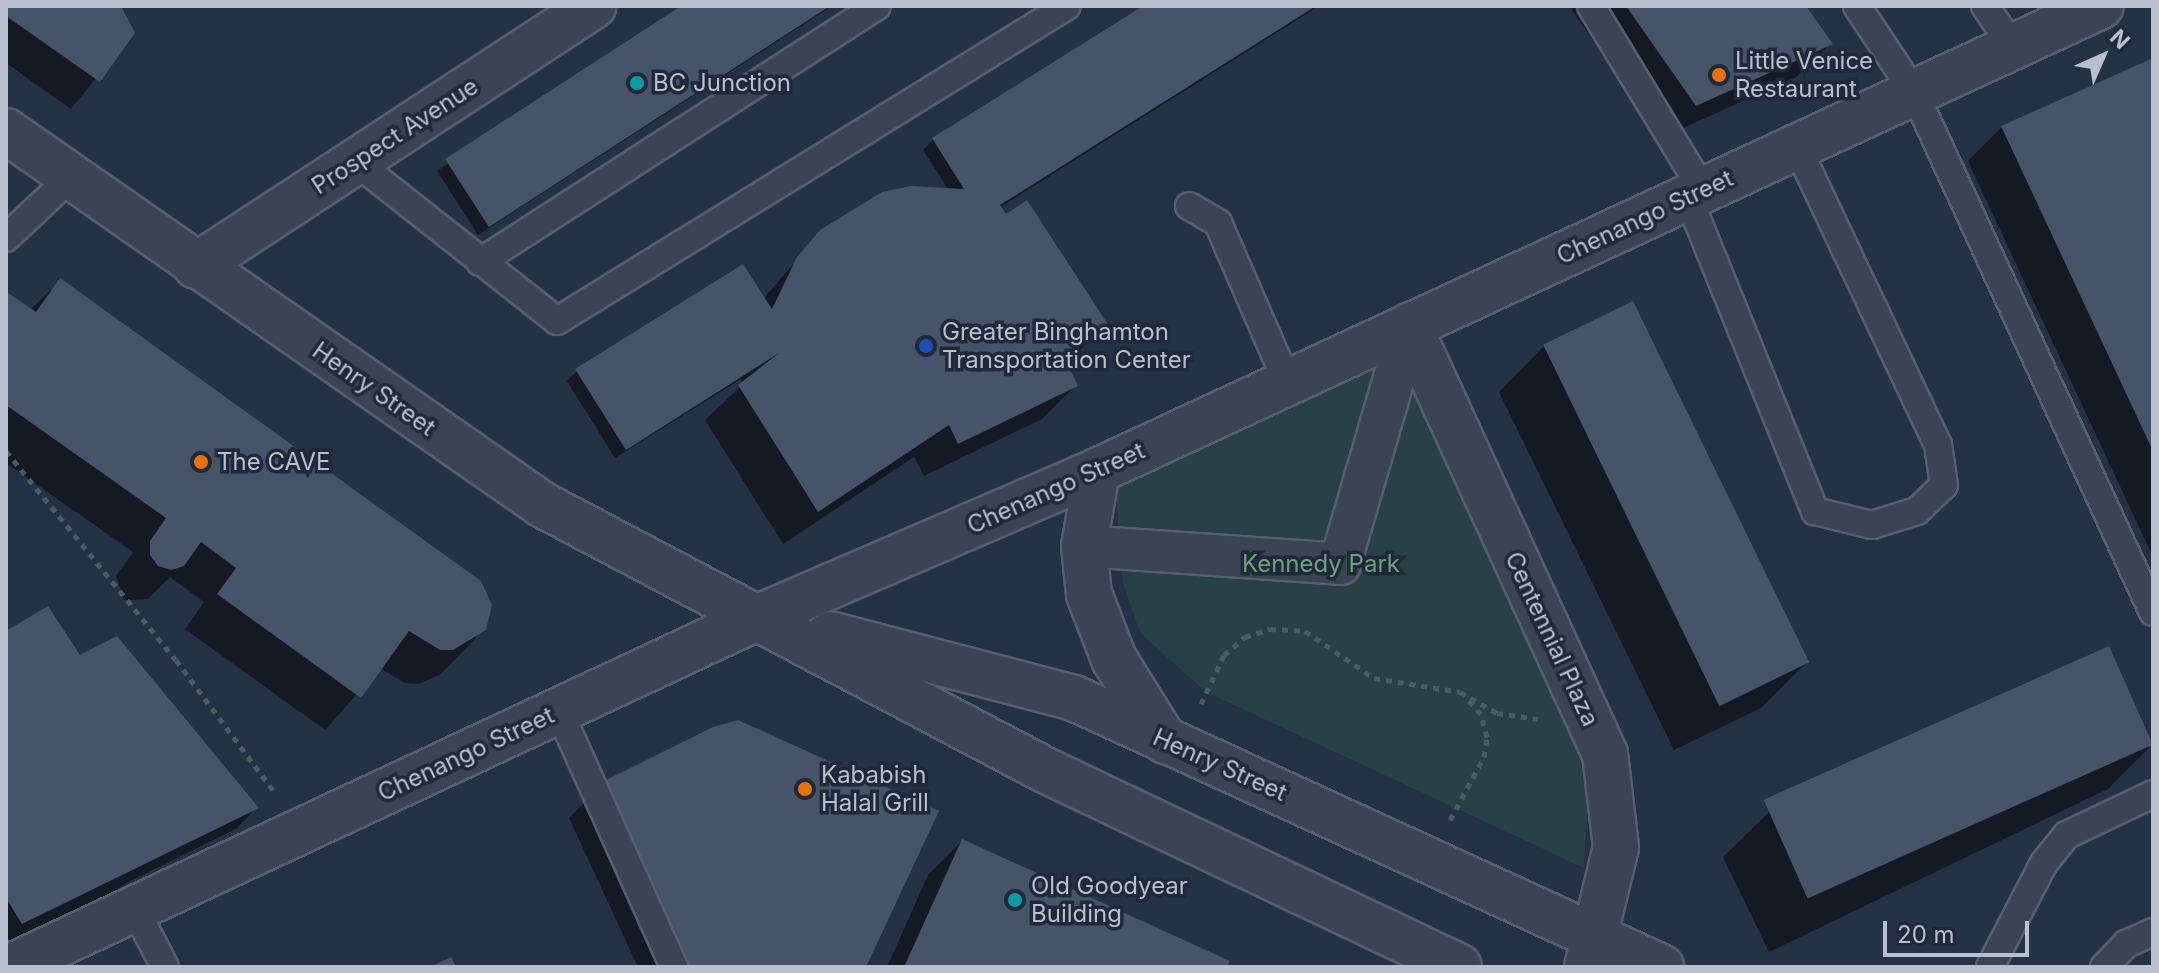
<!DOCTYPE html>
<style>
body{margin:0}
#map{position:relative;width:2159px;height:973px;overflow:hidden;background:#253145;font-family:Inter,sans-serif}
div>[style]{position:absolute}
.green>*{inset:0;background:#284146}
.shadow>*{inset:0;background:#0007}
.building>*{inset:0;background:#475369;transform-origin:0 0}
.path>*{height:5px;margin-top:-2.5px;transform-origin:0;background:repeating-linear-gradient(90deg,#465e61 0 6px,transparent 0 12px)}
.roads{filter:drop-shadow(2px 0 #565f6e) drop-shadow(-2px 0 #565f6e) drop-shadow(0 2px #565f6e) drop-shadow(0 -2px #565f6e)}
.service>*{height:26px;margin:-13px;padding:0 13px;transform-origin:13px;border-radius:13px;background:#3a4454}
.pedestrian>*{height:40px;margin:-20px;padding:0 20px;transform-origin:20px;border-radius:20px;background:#3a4454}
.minor>*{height:44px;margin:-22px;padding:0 22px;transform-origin:22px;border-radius:22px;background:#3a4454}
.tertiary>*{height:44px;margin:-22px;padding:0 22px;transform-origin:22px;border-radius:22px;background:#3a4454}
.dots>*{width:22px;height:22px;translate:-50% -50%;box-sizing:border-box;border:4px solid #1f2939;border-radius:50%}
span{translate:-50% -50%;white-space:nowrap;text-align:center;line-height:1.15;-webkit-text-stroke:7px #1f2939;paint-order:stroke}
.poi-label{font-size:24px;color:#b8bfcd}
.left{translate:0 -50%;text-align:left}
.street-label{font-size:24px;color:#b8bfcd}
.park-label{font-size:24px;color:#6da07b}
.frame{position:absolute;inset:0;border:8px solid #b8bfcd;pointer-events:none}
.north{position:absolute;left:2063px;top:16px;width:80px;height:80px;-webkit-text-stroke:6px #1f2939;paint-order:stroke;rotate:45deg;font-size:22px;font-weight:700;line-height:32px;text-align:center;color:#b8bfcd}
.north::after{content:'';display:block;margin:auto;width:28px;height:36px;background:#b8bfcd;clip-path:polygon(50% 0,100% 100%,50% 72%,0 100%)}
.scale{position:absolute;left:1883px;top:921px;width:146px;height:36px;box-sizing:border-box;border:4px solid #b8bfcd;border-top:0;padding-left:10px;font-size:24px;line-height:28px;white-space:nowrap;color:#b8bfcd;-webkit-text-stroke:6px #1f2939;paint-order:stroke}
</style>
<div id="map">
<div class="green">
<div style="clip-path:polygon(1402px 344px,1590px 768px,1584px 868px,1206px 692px,1140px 633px,1123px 583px,1115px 483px)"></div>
</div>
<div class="shadow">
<div style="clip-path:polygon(6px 6px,118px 6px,133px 32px,71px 109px,6px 63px)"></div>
<div style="clip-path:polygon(685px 6px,832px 6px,478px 235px,437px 171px)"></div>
<div style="clip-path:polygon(1146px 6px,1319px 6px,999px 208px,1106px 325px,1065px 364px,1076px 385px,1042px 419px,924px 476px,914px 457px,783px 544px,705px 420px,743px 384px,741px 379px,615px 458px,567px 381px,577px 371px,763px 299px,821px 232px,950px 192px,923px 150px,933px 140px)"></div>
<div style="clip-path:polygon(1569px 6px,1804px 6px,1830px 44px,1796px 77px,1661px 138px)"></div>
<div style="clip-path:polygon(2153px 60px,2153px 557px,1968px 161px,2002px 127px)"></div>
<div style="clip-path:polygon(60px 281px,490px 605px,475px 639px,441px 674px,418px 684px,405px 683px,380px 668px,325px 730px,185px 629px,204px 602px,170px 577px,148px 599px,124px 600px,116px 576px,133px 552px,6px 463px,6px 298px,30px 310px)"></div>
<div style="clip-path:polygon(1544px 346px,1807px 662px,1761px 708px,1674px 750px,1499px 392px)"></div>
<div style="clip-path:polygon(6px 633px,79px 657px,256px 808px,237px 828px,121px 886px,107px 900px,6px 948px)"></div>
<div style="clip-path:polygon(2108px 649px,2153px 744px,2108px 789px,1769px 952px,1723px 857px,1769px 812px)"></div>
<div style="clip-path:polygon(603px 784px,863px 967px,638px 967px,569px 818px)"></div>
<div style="clip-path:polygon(962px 841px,1225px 967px,887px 967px,928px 875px)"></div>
</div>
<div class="building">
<div style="clip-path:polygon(6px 6px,121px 6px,135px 33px,100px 82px,6px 16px)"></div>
<div style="clip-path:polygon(681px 6px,830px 6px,489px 227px,445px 159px)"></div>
<div style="clip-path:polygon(1143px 6px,1316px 6px,1000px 205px,1006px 214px,1027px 200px,1109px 326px,1063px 355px,1078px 386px,958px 444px,949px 425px,818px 512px,738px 385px,779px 353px,626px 450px,575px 369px,743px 264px,772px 309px,797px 257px,820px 230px,882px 192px,911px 186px,964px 189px,932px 138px)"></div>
<div style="clip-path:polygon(1626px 6px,1806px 6px,1833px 44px,1696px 106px)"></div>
<div style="clip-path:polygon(2153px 58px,2153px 451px,2001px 126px)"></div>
<div style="clip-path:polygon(60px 278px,481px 581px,492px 605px,486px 630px,453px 650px,440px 650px,409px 631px,361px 698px,217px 594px,236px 568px,201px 542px,184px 566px,171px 570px,158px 566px,150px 555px,150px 541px,166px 518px,6px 405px,6px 296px,8px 293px,36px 312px)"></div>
<div style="left:1633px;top:301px;width:402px;height:100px;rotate:64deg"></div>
<div style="clip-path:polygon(48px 606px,80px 655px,117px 636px,259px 808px,22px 924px,6px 898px,6px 631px)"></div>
<div style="left:2109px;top:646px;width:108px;height:378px;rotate:66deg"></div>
<div style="clip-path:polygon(738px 720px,939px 811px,866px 967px,687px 967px,602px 782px,713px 727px)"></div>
<div style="clip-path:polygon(962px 839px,1230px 961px,1227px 967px,904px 967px)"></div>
<div style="clip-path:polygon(451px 957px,456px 967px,430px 967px)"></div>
</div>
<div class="path">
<div style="left:6px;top:451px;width:269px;rotate:50.9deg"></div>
<div style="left:176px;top:660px;width:166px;rotate:53.3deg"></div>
<div style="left:1201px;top:704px;width:54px;rotate:-64.9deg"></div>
<div style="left:1224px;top:655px;width:28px;rotate:-41deg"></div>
<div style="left:1245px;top:637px;width:26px;rotate:-18deg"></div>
<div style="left:1270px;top:629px;width:35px;rotate:3deg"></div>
<div style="left:1305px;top:631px;width:83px;rotate:34.3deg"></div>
<div style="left:1374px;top:678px;width:87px;rotate:9.2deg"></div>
<div style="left:1460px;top:692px;width:43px;rotate:29.6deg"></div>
<div style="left:1497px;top:713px;width:41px;rotate:8.3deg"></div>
<div style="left:1450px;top:820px;width:72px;rotate:-61.6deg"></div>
<div style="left:1484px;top:757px;width:20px;rotate:-81deg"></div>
<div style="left:1487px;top:737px;width:24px;rotate:-105deg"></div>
<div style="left:1481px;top:714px;width:25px;rotate:-132deg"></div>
</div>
<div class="roads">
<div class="service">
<div style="left:1591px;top:6px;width:215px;rotate:58.7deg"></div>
<div style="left:1857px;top:6px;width:103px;rotate:56.5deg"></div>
<div style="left:1914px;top:92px;width:572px;rotate:65.32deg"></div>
<div style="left:1985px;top:6px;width:50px;rotate:55.7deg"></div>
<div style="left:356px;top:162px;width:256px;rotate:38.3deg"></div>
<div style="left:557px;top:321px;width:599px;rotate:-31.7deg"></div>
<div style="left:1688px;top:197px;width:339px;rotate:68deg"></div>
<div style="left:1815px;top:511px;width:59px;rotate:13.8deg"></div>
<div style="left:1872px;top:525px;width:47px;rotate:-17.3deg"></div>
<div style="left:1917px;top:511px;width:37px;rotate:-44deg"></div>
<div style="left:1944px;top:485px;width:40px;rotate:-98.5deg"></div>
<div style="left:1938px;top:445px;width:330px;rotate:-115.3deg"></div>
<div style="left:1189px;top:206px;width:34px;rotate:30deg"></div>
<div style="left:1218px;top:223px;width:173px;rotate:66.5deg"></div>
<div style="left:6px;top:238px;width:89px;rotate:-43.2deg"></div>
<div style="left:480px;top:262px;width:472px;rotate:-32.8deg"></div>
<div style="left:559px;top:711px;width:281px;rotate:65.8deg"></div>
<div style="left:135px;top:909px;width:65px;rotate:62.7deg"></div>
<div style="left:1990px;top:967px;width:117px;rotate:-62.6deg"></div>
<div style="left:2044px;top:863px;width:36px;rotate:-51deg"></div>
<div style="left:2067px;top:835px;width:95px;rotate:-25.5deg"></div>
<div style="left:2104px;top:967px;width:32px;rotate:-46deg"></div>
<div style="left:2126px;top:944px;width:30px;rotate:-24deg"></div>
</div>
<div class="pedestrian">
<div style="left:1084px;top:546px;width:257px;rotate:4deg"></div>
<div style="left:1340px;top:564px;width:248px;rotate:-73.8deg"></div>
</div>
<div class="minor">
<div style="left:196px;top:266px;width:475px;rotate:-33.2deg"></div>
<div style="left:1409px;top:326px;width:471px;rotate:65.4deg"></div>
<div style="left:1605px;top:754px;width:94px;rotate:83.3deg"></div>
<div style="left:1616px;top:847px;width:123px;rotate:103.6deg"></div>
</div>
<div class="tertiary">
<div style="left:6px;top:131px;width:654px;rotate:34.86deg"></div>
<div style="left:543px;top:505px;width:568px;rotate:27.83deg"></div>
<div style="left:1045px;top:770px;width:458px;rotate:25.4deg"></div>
<div style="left:1097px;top:471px;width:76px;rotate:99.8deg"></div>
<div style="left:1084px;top:546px;width:48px;rotate:84.1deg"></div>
<div style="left:1089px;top:594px;width:70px;rotate:69deg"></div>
<div style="left:1114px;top:659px;width:97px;rotate:58.1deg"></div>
<div style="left:830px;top:634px;width:252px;rotate:14.7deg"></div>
<div style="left:1074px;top:698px;width:646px;rotate:24.62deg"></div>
<div style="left:10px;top:967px;width:829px;rotate:-25.05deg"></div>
<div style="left:761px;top:616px;width:366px;rotate:-23.3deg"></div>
<div style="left:1097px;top:471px;width:1106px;rotate:-24.85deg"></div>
</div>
</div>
<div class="dots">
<div style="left:1719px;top:75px;background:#e8710a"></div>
<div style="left:637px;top:83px;background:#0f9aa8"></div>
<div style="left:926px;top:346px;background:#1a4fb4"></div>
<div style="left:201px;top:462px;background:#e8710a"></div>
<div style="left:805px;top:789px;background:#e8710a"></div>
<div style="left:1015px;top:900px;background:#0f9aa8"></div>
</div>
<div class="poi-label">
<span class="left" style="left:1735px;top:75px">Little Venice<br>Restaurant</span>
<span class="left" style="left:653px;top:83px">BC Junction</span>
<span class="left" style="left:942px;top:346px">Greater Binghamton<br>Transportation Center</span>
<span class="left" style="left:217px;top:462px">The CAVE</span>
<span class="left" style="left:821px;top:789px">Kababish<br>Halal Grill</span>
<span class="left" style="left:1031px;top:900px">Old Goodyear<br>Building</span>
</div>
<div class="street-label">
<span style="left:395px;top:136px;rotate:-33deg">Prospect Avenue</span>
<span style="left:1645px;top:217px;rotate:-25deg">Chenango Street</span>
<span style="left:374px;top:389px;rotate:35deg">Henry Street</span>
<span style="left:1056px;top:488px;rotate:-24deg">Chenango Street</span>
<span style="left:1552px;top:639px;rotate:65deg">Centennial Plaza</span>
<span style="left:466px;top:754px;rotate:-25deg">Chenango Street</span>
<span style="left:1220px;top:765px;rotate:24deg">Henry Street</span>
</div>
<div class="park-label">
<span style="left:1321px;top:564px">Kennedy Park</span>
</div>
<div class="frame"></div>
<div class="north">N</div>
<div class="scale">20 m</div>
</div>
